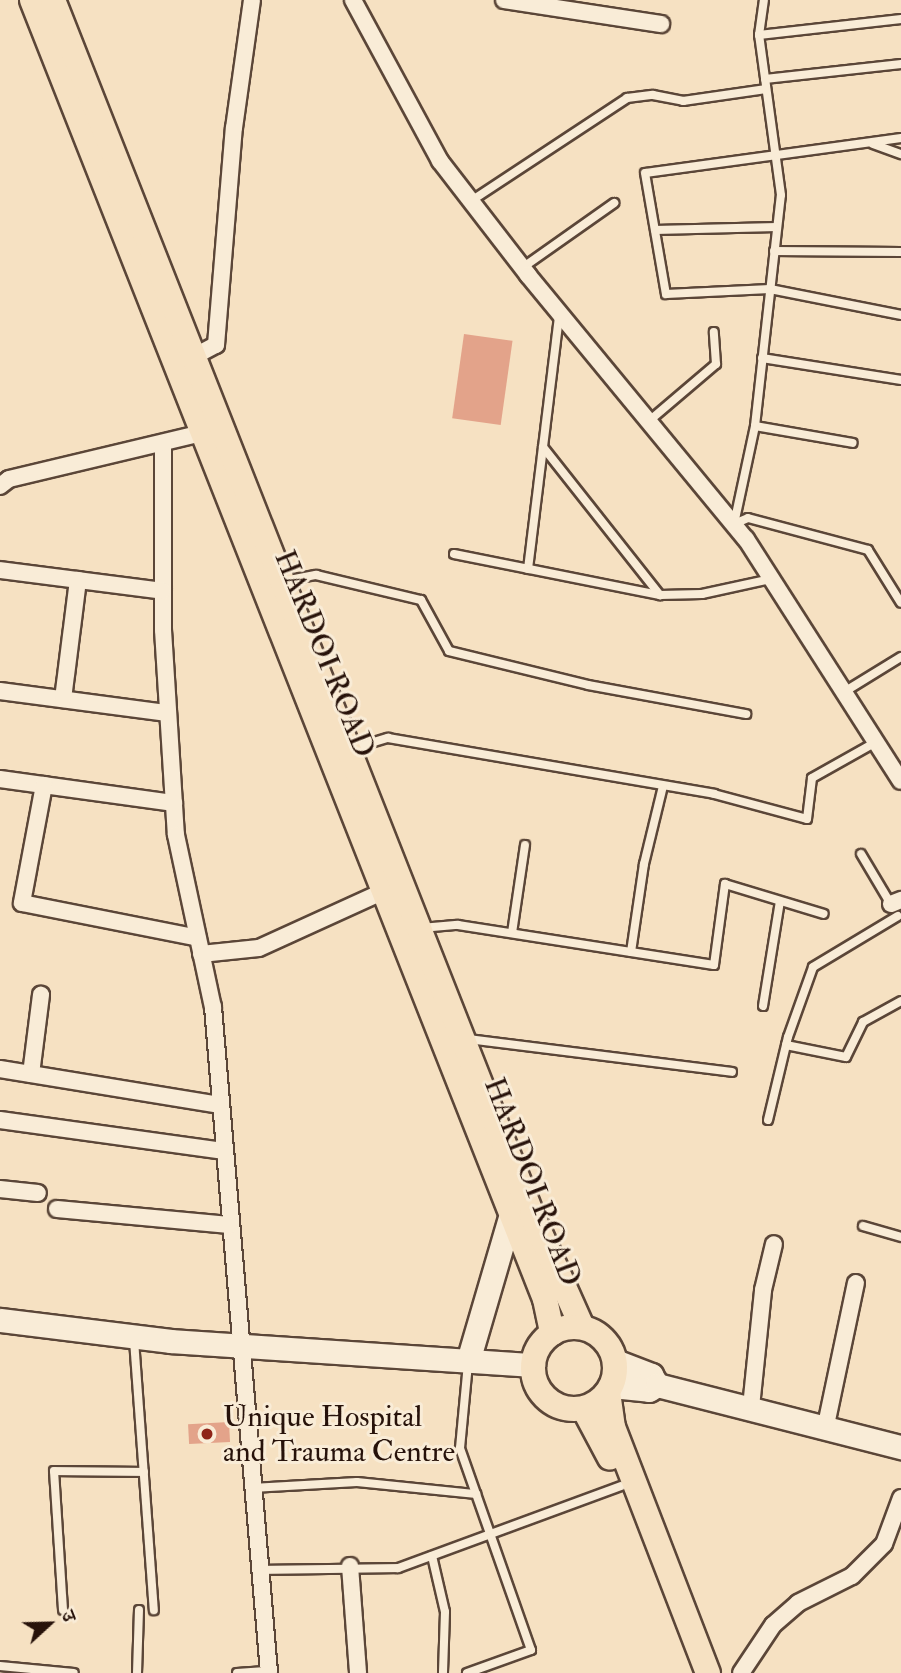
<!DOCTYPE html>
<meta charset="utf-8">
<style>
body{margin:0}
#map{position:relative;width:901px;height:1673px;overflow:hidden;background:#f6e1c2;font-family:"IM FELL Double Pica","Noto Serif Devanagari",serif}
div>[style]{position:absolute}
.building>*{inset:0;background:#e3a38a;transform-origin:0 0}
.roads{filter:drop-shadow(2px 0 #5b4638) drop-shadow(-2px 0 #5b4638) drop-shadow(0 2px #5b4638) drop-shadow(0 -2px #5b4638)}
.lane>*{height:8px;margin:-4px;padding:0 4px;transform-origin:4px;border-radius:4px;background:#f9ecd7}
.street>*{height:16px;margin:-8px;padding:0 8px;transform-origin:8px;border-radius:8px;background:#f9ecd7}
.secondary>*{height:23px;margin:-11.5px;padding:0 11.5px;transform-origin:11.5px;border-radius:11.5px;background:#f9ecd7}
.primary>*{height:24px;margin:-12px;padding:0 12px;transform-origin:12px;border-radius:12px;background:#f6e1c2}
.primary>.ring{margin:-12px;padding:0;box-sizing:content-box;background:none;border:24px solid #f6e1c2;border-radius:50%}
.dots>*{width:19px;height:19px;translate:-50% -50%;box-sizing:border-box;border:4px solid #f9ecd7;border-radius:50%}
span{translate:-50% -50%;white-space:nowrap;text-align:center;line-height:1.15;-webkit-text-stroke:6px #f9ecd7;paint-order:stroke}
.street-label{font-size:30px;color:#27120a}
.poi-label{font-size:30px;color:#27120a}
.left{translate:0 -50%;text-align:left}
.north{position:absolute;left:14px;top:1589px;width:70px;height:70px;-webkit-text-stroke:5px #f9ecd7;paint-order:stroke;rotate:68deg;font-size:19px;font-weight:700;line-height:28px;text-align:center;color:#27120a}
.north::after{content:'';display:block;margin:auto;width:24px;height:32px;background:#27120a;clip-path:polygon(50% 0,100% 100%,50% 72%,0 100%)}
</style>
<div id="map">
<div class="building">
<div style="left:464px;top:334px;width:49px;height:85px;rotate:8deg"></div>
<div style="left:229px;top:1422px;width:20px;height:41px;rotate:87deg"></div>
</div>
<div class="roads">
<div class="lane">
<div style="left:759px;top:35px;width:143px;rotate:-6.4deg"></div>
<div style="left:765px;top:79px;width:137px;rotate:-6.3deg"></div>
<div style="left:901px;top:138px;width:258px;rotate:172.2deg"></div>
<div style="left:645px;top:173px;width:123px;rotate:80.2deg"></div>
<div style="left:666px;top:294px;width:104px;rotate:-2.8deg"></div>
<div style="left:770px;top:289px;width:134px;rotate:11.2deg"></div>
<div style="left:873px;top:144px;width:30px;rotate:20deg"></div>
<div style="left:471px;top:201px;width:187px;rotate:-33.4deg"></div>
<div style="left:627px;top:98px;width:26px;rotate:-7deg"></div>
<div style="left:653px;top:95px;width:31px;rotate:11deg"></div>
<div style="left:683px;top:101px;width:84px;rotate:-8.2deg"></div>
<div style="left:655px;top:230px;width:122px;rotate:-1.4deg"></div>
<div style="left:774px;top:251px;width:127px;rotate:0.5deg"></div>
<div style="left:522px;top:268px;width:113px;rotate:-35.2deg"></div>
<div style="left:762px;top:358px;width:141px;rotate:9deg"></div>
<div style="left:649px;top:421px;width:88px;rotate:-40.4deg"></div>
<div style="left:716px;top:364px;width:32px;rotate:-94deg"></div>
<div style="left:755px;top:426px;width:99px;rotate:9.8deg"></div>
<div style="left:543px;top:447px;width:189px;rotate:51.7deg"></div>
<div style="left:734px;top:524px;width:100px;rotate:-77.9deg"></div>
<div style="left:755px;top:426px;width:232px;rotate:-83.6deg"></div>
<div style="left:781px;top:195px;width:162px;rotate:-97.8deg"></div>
<div style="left:759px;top:35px;width:35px;rotate:-82deg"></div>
<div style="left:734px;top:524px;width:15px;rotate:-23deg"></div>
<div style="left:748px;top:518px;width:124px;rotate:14.9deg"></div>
<div style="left:868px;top:550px;width:62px;rotate:58.1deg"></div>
<div style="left:454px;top:554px;width:210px;rotate:11.3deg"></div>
<div style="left:660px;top:595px;width:42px;rotate:-1.4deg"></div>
<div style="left:702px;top:594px;width:71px;rotate:-12.3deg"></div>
<div style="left:528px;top:569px;width:256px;rotate:-83deg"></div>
<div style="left:284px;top:581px;width:33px;rotate:-11deg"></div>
<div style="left:316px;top:575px;width:108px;rotate:13.4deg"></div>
<div style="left:421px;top:600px;width:58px;rotate:61.2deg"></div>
<div style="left:449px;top:651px;width:143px;rotate:13.7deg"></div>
<div style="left:588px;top:685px;width:161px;rotate:10.4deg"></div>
<div style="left:844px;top:692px;width:67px;rotate:-31.6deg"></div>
<div style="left:351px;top:749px;width:39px;rotate:-17deg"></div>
<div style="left:388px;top:738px;width:331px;rotate:9.7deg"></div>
<div style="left:714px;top:794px;width:96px;rotate:15deg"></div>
<div style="left:807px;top:819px;width:41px;rotate:-83deg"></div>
<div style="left:812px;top:778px;width:73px;rotate:-29.4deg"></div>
<div style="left:861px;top:854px;width:61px;rotate:59.2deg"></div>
<div style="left:421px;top:928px;width:37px;rotate:-5deg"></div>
<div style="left:458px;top:925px;width:259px;rotate:8.9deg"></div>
<div style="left:714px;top:965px;width:82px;rotate:-82.3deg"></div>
<div style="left:725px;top:884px;width:103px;rotate:16.9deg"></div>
<div style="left:512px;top:933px;width:89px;rotate:-81.6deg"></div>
<div style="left:631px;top:952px;width:89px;rotate:-81.6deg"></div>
<div style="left:644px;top:864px;width:80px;rotate:-76.3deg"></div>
<div style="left:763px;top:1006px;width:106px;rotate:-80.8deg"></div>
<div style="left:468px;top:1039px;width:266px;rotate:7.1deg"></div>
<div style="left:786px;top:1045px;width:61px;rotate:11.3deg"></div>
<div style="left:846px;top:1057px;width:39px;rotate:-64deg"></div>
<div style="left:863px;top:1022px;width:43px;rotate:-28.9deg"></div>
<div style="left:768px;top:1120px;width:85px;rotate:-76.5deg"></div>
<div style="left:788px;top:1037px;width:74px;rotate:-70.3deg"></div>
<div style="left:813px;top:967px;width:99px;rotate:-31deg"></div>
<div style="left:863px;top:1226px;width:40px;rotate:16deg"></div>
<div style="left:134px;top:1340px;width:271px;rotate:85.8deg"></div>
<div style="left:252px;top:1488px;width:105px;rotate:-3.3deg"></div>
<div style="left:357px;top:1482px;width:120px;rotate:5.8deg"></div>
<div style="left:432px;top:1556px;width:57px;rotate:76.9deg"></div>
<div style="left:445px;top:1612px;width:61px;rotate:91.9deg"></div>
<div style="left:260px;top:1570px;width:138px;rotate:-0.8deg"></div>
<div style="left:398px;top:1568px;width:238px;rotate:-20.2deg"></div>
<div style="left:63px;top:1610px;width:139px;rotate:-93.7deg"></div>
<div style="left:54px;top:1471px;width:90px;rotate:0.6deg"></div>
<div style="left:0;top:1666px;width:74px;rotate:5.4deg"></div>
<div style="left:137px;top:1673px;width:63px;rotate:-88.2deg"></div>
<div style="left:237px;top:1673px;width:32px;rotate:-4deg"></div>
<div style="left:467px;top:1673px;width:68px;rotate:-19.8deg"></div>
<div style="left:531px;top:1650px;width:214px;rotate:-109.4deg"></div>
<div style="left:460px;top:1448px;width:85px;rotate:-84.6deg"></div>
</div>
<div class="street">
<div style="left:353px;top:0;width:183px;rotate:61.6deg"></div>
<div style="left:440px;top:161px;width:144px;rotate:52.3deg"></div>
<div style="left:528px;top:275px;width:342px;rotate:50.5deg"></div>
<div style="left:746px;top:539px;width:287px;rotate:57.4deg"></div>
<div style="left:504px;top:0;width:159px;rotate:8.7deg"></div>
<div style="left:193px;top:357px;width:26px;rotate:-28deg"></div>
<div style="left:216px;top:345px;width:218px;rotate:-85.3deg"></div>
<div style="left:234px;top:128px;width:129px;rotate:-82deg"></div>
<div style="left:163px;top:443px;width:187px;rotate:90deg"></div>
<div style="left:163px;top:630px;width:205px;rotate:86.4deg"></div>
<div style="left:176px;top:835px;width:176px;rotate:77.9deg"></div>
<div style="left:213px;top:1007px;width:668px;rotate:85.19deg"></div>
<div style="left:0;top:486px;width:11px;rotate:-38deg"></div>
<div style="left:9px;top:479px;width:207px;rotate:-13.4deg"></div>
<div style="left:0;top:570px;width:164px;rotate:7.3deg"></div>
<div style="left:0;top:691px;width:169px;rotate:7.5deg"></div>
<div style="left:63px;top:699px;width:120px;rotate:-82.8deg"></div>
<div style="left:0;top:779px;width:176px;rotate:7.9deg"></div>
<div style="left:44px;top:785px;width:120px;rotate:100.6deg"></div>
<div style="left:22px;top:903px;width:179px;rotate:11.2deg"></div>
<div style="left:891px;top:904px;width:11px;rotate:-22deg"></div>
<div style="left:201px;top:954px;width:58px;rotate:-5.9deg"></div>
<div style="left:259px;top:948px;width:137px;rotate:-24.5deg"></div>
<div style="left:0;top:1069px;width:222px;rotate:9.3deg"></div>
<div style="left:31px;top:1074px;width:80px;rotate:-82.8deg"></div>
<div style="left:0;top:1120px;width:225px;rotate:7.9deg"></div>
<div style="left:0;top:1189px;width:38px;rotate:6deg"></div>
<div style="left:57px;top:1209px;width:173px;rotate:5.3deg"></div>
<div style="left:751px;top:1407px;width:118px;rotate:-84.1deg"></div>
<div style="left:763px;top:1290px;width:47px;rotate:-76.6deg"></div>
<div style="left:826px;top:1425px;width:145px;rotate:-78.1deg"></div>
<div style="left:350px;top:1566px;width:107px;rotate:85.7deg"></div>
<div style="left:741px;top:1673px;width:58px;rotate:-56.3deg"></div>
<div style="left:773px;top:1625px;width:33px;rotate:-41deg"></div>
<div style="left:798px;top:1603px;width:60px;rotate:-26.6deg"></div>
<div style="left:852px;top:1576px;width:45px;rotate:-45deg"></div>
<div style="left:884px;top:1544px;width:49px;rotate:-69.7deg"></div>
</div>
<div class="secondary">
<div style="left:0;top:1320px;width:171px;rotate:7deg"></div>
<div style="left:170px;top:1341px;width:364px;rotate:3.8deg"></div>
<div style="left:468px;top:1361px;width:153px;rotate:-73.7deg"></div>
<div style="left:511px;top:1214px;width:9px;rotate:-27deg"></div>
<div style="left:615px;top:1361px;width:39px;rotate:21deg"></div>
<div style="left:651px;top:1375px;width:12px;rotate:59deg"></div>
<div style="left:612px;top:1386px;width:37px;rotate:6deg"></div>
<div style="left:649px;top:1390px;width:9px;rotate:-32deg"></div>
<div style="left:657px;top:1385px;width:252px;rotate:14.3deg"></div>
</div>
<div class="primary">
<div style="left:32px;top:0;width:1397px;rotate:68.45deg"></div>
<div style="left:545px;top:1299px;width:35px;rotate:78deg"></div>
<div style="left:53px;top:0;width:1306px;rotate:68.48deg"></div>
<div style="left:532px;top:1215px;width:123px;rotate:65.9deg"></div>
<div class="ring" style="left:533px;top:1327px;width:58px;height:58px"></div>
<div style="left:608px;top:1392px;width:35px;rotate:82deg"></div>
<div style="left:613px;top:1427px;width:264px;rotate:68.9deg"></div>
<div style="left:584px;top:1409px;width:55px;rotate:62deg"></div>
</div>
</div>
<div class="dots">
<div style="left:207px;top:1434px;background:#8f2418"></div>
</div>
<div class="street-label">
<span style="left:324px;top:654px;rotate:68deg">HARDOI ROAD</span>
<span style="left:532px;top:1182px;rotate:69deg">HARDOI ROAD</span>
</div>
<div class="poi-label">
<span class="left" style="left:223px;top:1434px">Unique Hospital<br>and Trauma Centre</span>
</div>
<div class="north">उ</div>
</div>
